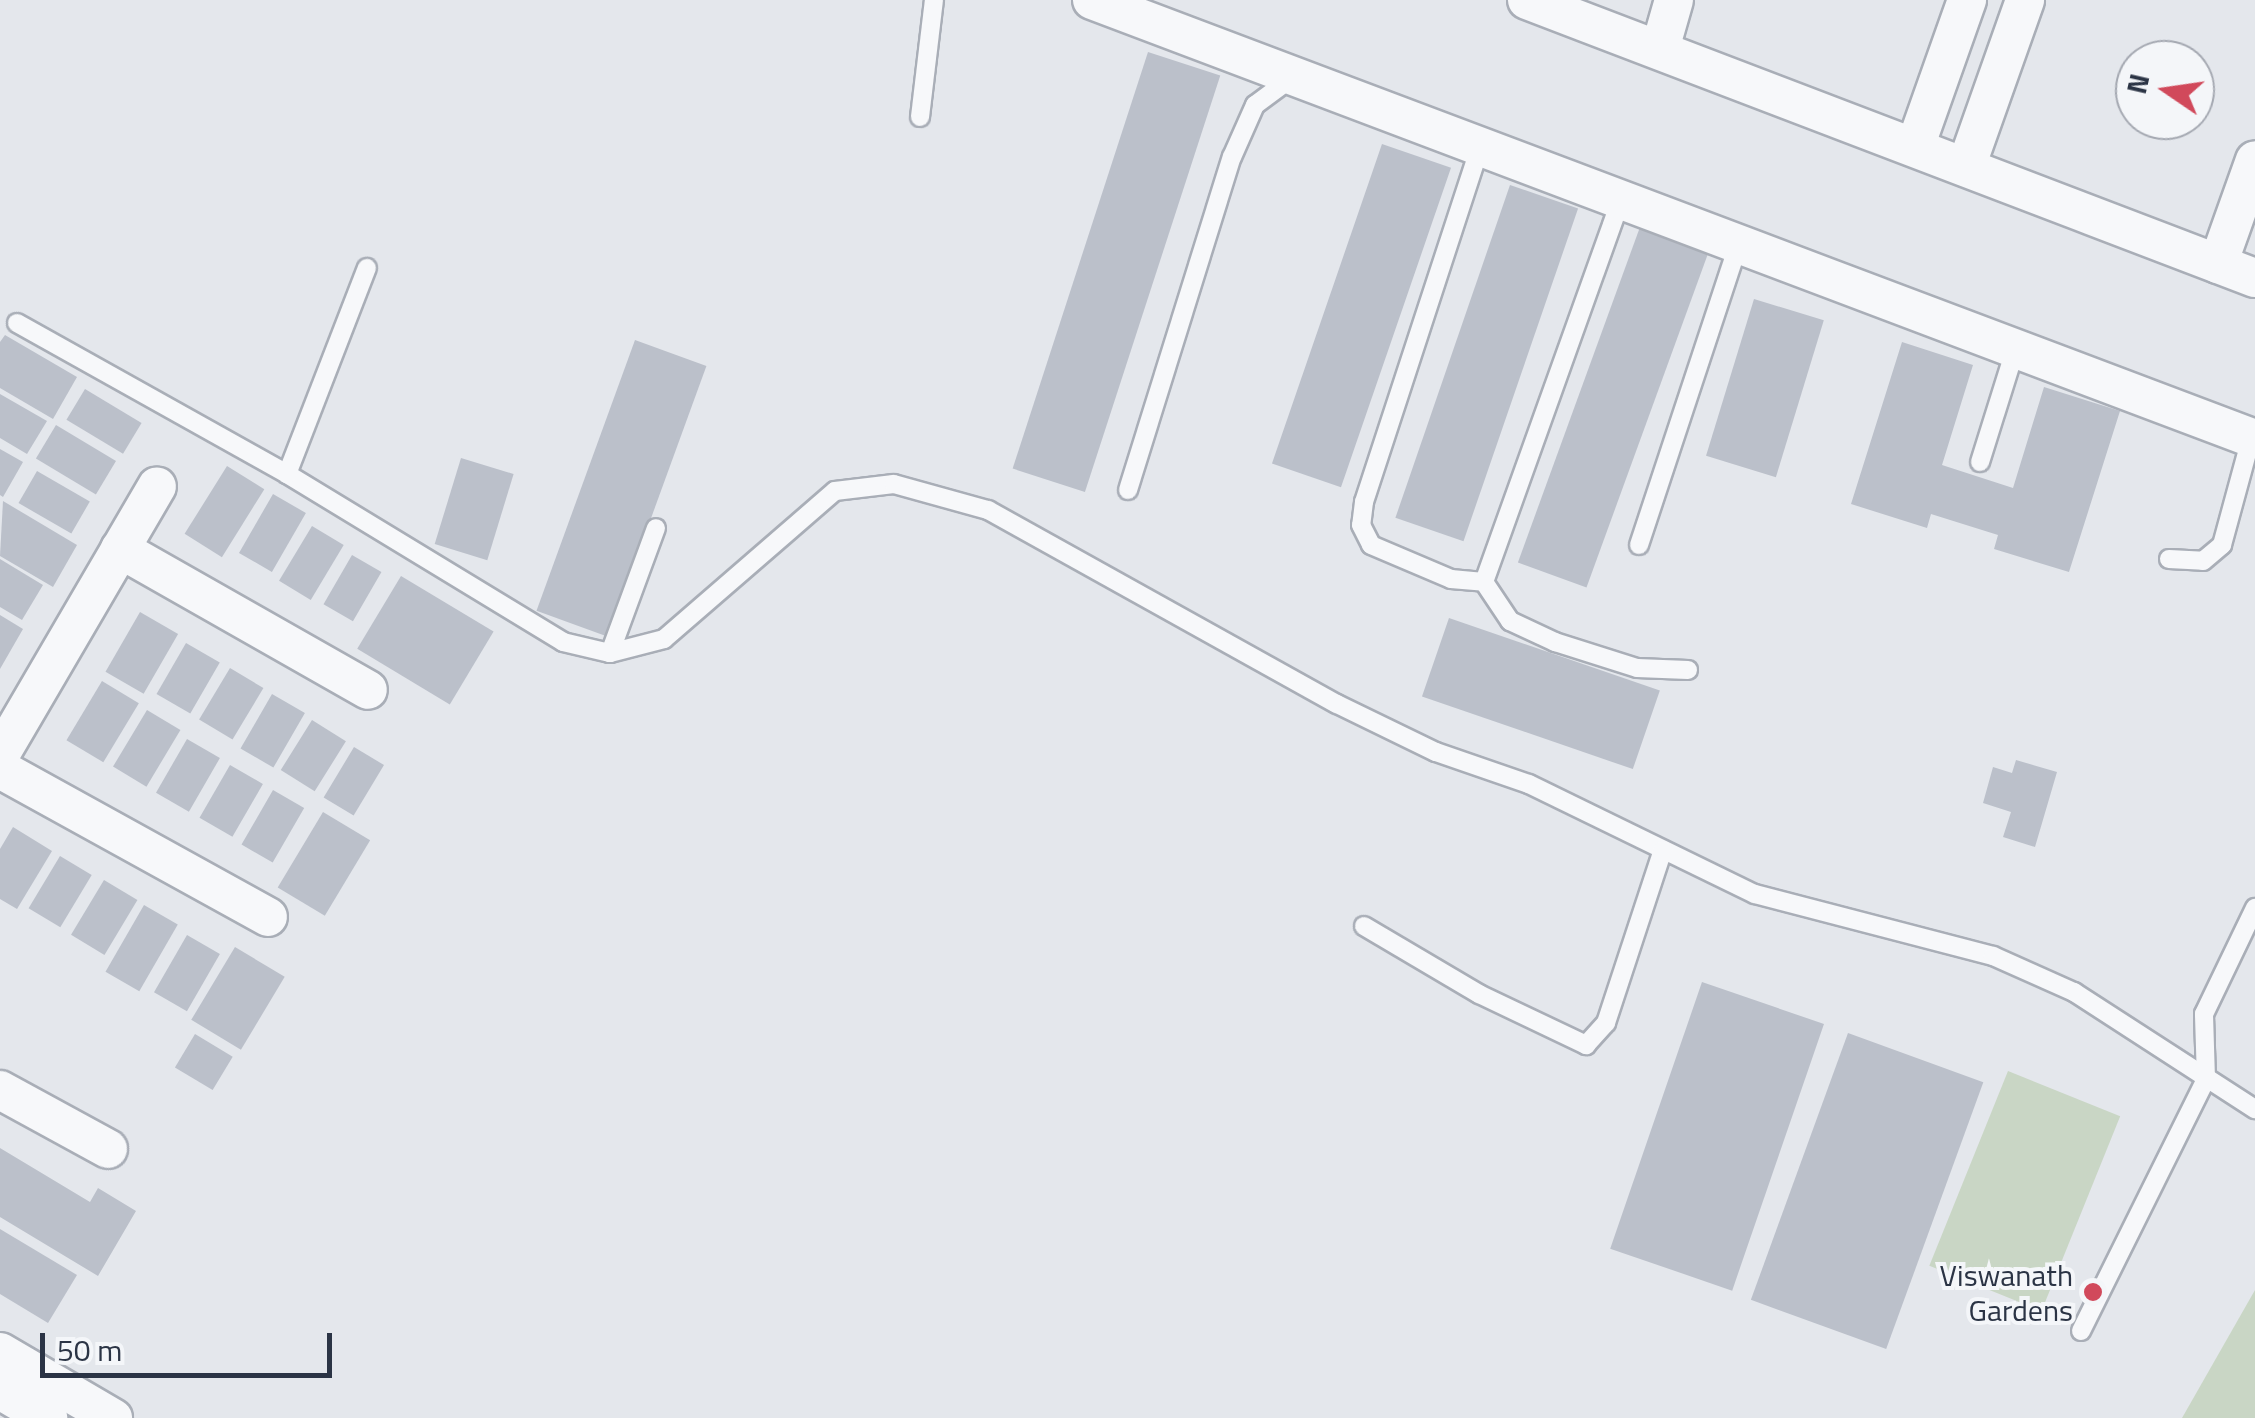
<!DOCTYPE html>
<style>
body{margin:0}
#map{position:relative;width:2255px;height:1418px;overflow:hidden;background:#e4e7ec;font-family:"Titillium Web",sans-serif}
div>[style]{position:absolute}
.green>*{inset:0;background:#c9d6c5;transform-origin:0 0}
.building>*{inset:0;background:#bbc0ca;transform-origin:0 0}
.roads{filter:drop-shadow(2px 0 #a9aeb7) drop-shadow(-2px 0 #a9aeb7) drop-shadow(0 2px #a9aeb7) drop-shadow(0 -2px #a9aeb7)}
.lane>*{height:18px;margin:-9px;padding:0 9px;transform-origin:9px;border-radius:9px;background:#f7f8fa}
.street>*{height:38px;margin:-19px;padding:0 19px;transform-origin:19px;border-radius:19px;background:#f7f8fa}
.dots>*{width:28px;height:28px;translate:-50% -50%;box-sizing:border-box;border:5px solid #f4f6f9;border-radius:50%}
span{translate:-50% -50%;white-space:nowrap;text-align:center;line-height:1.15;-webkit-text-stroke:8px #f4f6f9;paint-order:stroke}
.poi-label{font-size:30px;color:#2b3445}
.right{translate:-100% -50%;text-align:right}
.north{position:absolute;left:2115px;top:40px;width:100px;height:100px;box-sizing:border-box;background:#f4f6f9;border:2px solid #a4a8b1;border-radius:50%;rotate:283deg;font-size:28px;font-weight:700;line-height:40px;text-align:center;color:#2b3445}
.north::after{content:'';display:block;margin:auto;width:35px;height:45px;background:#d1495b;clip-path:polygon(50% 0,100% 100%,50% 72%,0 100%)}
.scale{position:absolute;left:40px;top:1333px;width:292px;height:45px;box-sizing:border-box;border:5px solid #2b3445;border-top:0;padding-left:12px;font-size:30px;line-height:35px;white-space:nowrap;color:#2b3445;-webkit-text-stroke:8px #f4f6f9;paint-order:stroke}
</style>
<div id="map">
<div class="green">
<div style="left:2008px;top:1071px;width:121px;height:210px;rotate:22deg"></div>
<div style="clip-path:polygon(2255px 1290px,2255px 1418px,2182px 1418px)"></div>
</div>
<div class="building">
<div style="left:1148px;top:52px;width:76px;height:438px;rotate:18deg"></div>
<div style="left:1382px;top:144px;width:73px;height:338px;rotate:19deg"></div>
<div style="left:1510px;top:185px;width:72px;height:352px;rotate:19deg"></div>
<div style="left:1640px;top:227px;width:73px;height:357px;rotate:20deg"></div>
<div style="left:1754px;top:299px;width:73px;height:164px;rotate:17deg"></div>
<div style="clip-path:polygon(5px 335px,77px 377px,53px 419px,0 388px,0 342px)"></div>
<div style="left:635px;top:340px;width:76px;height:288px;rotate:20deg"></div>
<div style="clip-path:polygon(1902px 342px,1973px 365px,1942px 465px,2013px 488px,2044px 387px,2120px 411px,2069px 572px,1994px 549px,1998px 535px,1931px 514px,1927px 528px,1851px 504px)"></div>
<div style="left:85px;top:389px;width:66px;height:36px;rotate:31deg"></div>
<div style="clip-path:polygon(0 394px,47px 421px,27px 454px,0 438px)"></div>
<div style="left:56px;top:425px;width:70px;height:39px;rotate:31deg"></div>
<div style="clip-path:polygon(0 449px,23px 462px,3px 497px,0 495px)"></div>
<div style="left:461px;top:458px;width:55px;height:90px;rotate:17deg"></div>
<div style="left:227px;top:466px;width:44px;height:80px;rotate:32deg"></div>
<div style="left:37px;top:471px;width:61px;height:37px;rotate:30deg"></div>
<div style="left:273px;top:494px;width:38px;height:68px;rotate:30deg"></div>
<div style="clip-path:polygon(3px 501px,77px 545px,53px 587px,0 556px)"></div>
<div style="left:312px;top:526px;width:37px;height:64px;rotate:31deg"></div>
<div style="left:352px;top:555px;width:34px;height:57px;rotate:30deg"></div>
<div style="clip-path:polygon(0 559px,43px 585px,22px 620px,0 607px)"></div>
<div style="left:401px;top:576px;width:108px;height:85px;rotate:31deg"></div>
<div style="left:140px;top:612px;width:44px;height:69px;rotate:30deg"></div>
<div style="clip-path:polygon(0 615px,23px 629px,0 669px)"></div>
<div style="left:1449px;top:618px;width:223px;height:83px;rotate:19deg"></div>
<div style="left:186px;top:643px;width:39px;height:59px;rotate:30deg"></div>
<div style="left:230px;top:668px;width:39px;height:60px;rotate:31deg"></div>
<div style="left:102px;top:681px;width:43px;height:69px;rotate:31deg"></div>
<div style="left:272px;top:694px;width:38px;height:63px;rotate:30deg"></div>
<div style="left:147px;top:710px;width:39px;height:66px;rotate:31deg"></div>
<div style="left:312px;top:720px;width:40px;height:59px;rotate:32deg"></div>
<div style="left:187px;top:739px;width:38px;height:62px;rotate:30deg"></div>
<div style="left:354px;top:747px;width:35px;height:59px;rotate:31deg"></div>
<div style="clip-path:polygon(2016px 760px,2057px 772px,2035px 847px,2003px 837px,2011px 812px,1983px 803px,1993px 767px,2012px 773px)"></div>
<div style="left:230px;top:765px;width:38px;height:61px;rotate:30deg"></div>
<div style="left:273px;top:790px;width:36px;height:63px;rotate:30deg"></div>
<div style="left:323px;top:812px;width:55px;height:88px;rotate:31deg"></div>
<div style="clip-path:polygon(13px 827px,52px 851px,17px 909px,0 899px,0 849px)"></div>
<div style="left:60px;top:856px;width:37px;height:61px;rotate:31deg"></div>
<div style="left:104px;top:880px;width:39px;height:64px;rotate:31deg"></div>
<div style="left:144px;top:905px;width:39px;height:77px;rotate:30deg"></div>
<div style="left:187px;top:935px;width:38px;height:66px;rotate:30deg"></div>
<div style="left:235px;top:947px;width:58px;height:85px;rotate:31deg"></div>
<div style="left:1702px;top:982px;width:129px;height:282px;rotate:19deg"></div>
<div style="left:1848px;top:1033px;width:144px;height:284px;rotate:20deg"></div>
<div style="left:195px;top:1034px;width:44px;height:39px;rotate:31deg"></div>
<div style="clip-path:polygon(0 1148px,90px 1202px,98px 1188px,136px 1211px,98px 1276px,0 1217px)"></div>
<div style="clip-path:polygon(0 1229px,77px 1275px,48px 1323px,0 1294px)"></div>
</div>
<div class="roads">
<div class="lane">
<div style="left:920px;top:117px;width:118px;rotate:-83.2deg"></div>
<div style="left:1480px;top:147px;width:373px;rotate:108.1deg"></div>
<div style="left:1364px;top:502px;width:23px;rotate:97deg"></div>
<div style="left:1361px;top:525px;width:22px;rotate:63deg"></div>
<div style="left:1371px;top:545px;width:87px;rotate:23deg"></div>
<div style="left:1451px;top:579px;width:33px;rotate:5deg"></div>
<div style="left:1484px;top:582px;width:404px;rotate:-70.3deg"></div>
<div style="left:17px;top:323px;width:309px;rotate:29.2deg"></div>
<div style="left:287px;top:474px;width:323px;rotate:31.3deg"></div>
<div style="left:563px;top:642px;width:48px;rotate:13.2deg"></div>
<div style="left:610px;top:653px;width:56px;rotate:-14.5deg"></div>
<div style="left:664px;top:639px;width:226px;rotate:-40.9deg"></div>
<div style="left:835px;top:491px;width:59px;rotate:-6.8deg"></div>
<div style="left:894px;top:484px;width:98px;rotate:15.5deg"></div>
<div style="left:988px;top:510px;width:399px;rotate:29.1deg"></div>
<div style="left:1337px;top:704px;width:110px;rotate:25.9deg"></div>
<div style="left:1436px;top:752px;width:98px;rotate:19deg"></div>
<div style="left:1529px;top:784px;width:251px;rotate:26deg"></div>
<div style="left:1755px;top:894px;width:246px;rotate:14.6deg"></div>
<div style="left:1993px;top:956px;width:89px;rotate:24deg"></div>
<div style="left:2074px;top:992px;width:216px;rotate:32.9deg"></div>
<div style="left:1980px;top:462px;width:117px;rotate:-72.6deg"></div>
<div style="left:287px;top:474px;width:221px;rotate:-68.8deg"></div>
<div style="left:1128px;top:490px;width:349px;rotate:-72.7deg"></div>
<div style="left:1232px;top:157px;width:57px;rotate:-66.1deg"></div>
<div style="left:1255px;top:105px;width:47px;rotate:-36.4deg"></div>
<div style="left:1639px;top:545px;width:315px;rotate:-71.7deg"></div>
<div style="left:2169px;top:559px;width:34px;rotate:3deg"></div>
<div style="left:2203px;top:561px;width:25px;rotate:-40deg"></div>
<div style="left:2222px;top:545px;width:111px;rotate:-74.8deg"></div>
<div style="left:1484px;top:582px;width:47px;rotate:56.3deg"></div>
<div style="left:1510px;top:621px;width:50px;rotate:25deg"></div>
<div style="left:1555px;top:642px;width:86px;rotate:17.6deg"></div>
<div style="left:1637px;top:668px;width:51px;rotate:2.2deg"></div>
<div style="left:610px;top:653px;width:133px;rotate:-69.8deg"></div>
<div style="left:1364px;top:926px;width:134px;rotate:30.6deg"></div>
<div style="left:1479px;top:994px;width:119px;rotate:25.5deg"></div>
<div style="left:1586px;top:1045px;width:30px;rotate:-48deg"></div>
<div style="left:1606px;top:1023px;width:182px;rotate:-71.8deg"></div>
<div style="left:2081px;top:1331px;width:281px;rotate:-63.6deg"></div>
<div style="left:2206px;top:1079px;width:65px;rotate:-91.8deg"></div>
<div style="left:2204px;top:1014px;width:118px;rotate:-64.3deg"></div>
</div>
<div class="street">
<div style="left:1092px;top:0;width:1243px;rotate:20.68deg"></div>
<div style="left:1527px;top:0;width:779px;rotate:20.9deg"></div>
<div style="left:1660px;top:49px;width:51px;rotate:-74.1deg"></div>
<div style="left:1915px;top:147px;width:156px;rotate:-70.5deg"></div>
<div style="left:1966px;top:167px;width:177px;rotate:-70.5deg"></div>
<div style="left:2218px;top:264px;width:110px;rotate:-70.4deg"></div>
<div style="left:120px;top:549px;width:285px;rotate:29.6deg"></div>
<div style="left:0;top:755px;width:311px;rotate:-59.7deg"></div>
<div style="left:0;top:769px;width:306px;rotate:28.9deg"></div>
<div style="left:0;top:1090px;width:123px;rotate:28.6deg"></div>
<div style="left:0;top:1352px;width:131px;rotate:30.3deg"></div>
<div style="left:0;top:1390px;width:56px;rotate:30.3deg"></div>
</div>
</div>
<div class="dots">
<div style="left:2093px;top:1292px;background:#d1495b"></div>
</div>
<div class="poi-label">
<span class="right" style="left:2073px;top:1292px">Viswanath<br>Gardens</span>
</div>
<div class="north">N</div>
<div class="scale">50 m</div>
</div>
